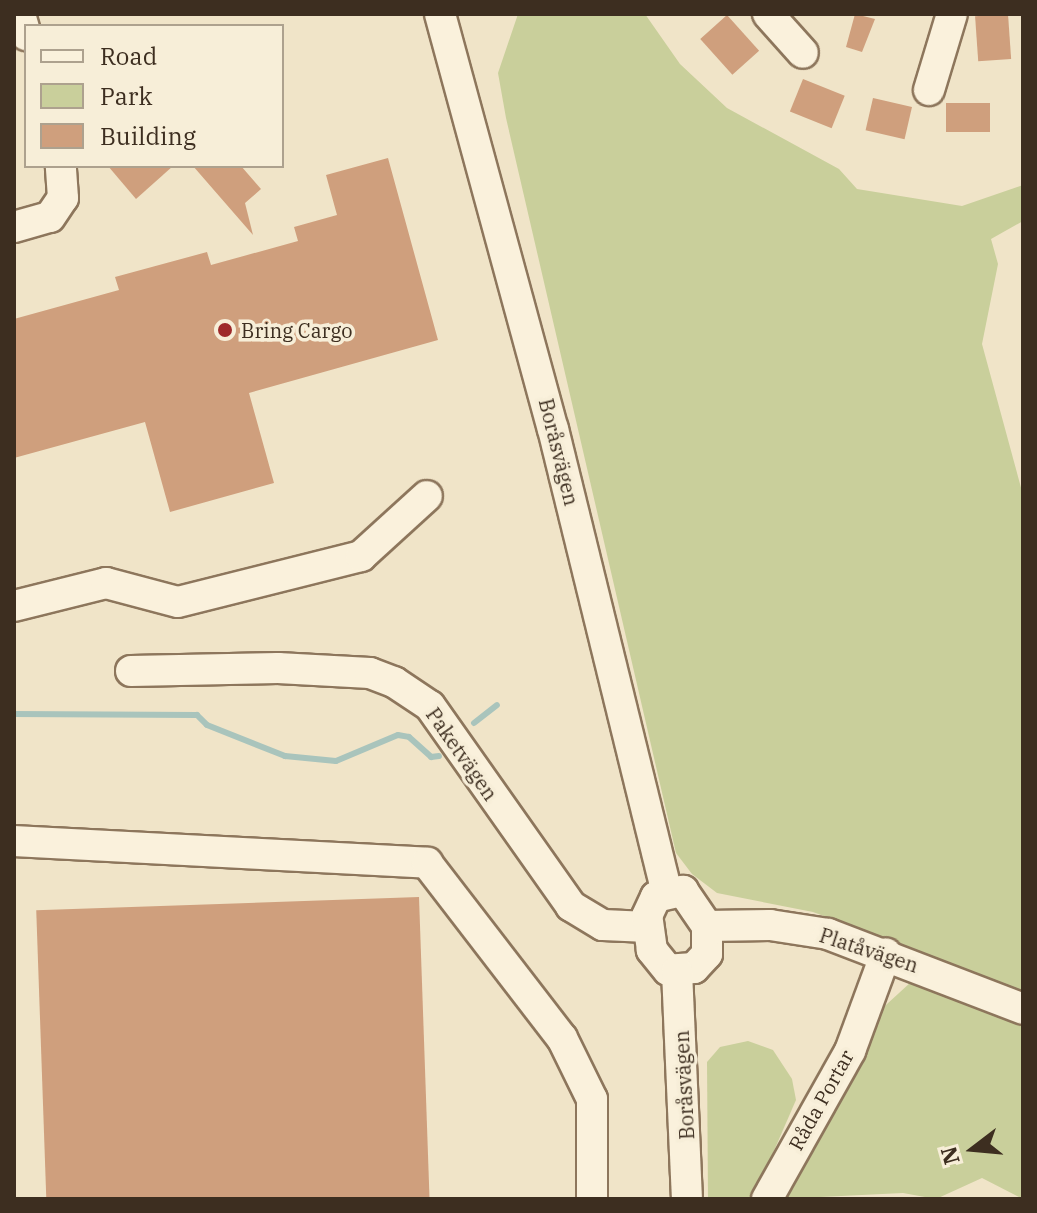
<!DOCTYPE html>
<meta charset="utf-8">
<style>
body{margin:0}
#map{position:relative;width:1037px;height:1213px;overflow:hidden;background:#f0e4c8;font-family:"IBM Plex Serif",serif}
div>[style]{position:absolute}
.green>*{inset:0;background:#c9cf9b}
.stream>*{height:6px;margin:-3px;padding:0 3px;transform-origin:3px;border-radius:3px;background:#a9c4bc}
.building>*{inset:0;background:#cf9f7d;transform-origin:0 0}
.roads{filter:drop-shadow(2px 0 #8d765c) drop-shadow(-2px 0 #8d765c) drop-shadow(0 2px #8d765c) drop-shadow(0 -2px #8d765c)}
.minor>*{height:30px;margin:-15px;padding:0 15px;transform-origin:15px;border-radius:15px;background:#faf1dc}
.dots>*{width:22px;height:22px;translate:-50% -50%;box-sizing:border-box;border:4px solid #f7eed8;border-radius:50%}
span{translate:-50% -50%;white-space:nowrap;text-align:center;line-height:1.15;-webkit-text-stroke:7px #f7eed8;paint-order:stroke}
.poi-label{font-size:20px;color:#3d2e20}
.left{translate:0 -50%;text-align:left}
.street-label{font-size:20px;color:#3d2e20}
.frame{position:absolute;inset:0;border:16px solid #3d2e20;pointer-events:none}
.legend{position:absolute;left:24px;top:24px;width:260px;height:144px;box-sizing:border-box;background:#f7eed8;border:2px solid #ada18e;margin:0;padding:10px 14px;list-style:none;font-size:24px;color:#3d2e20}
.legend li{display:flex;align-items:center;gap:16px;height:40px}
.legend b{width:40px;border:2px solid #ada18e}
.north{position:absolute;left:933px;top:1109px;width:80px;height:80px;-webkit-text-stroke:6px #f7eed8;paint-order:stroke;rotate:254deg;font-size:22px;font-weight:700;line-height:32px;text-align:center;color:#3d2e20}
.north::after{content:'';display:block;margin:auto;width:28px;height:36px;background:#3d2e20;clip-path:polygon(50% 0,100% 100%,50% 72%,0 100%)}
</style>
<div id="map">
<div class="green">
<div style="clip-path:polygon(518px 14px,645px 14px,680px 64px,727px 108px,839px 169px,857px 189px,962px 206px,1023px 185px,1023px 221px,991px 239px,998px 264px,982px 344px,1023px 495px,1023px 1199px,982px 1178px,936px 1199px,903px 1193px,779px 1199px,875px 1015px,911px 982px,924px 953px,813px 912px,717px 893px,692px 874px,676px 853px,506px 118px,498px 73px)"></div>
<div style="clip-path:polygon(748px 1041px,773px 1050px,792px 1079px,796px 1100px,753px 1199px,708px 1199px,707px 1062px,720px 1047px)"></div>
</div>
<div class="stream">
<div style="left:14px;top:714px;width:183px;rotate:0.3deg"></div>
<div style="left:197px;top:715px;width:14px;rotate:45deg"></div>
<div style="left:207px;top:725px;width:84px;rotate:21.7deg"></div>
<div style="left:285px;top:756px;width:51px;rotate:5.6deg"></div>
<div style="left:336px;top:761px;width:67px;rotate:-22.8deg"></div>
<div style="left:398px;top:735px;width:11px;rotate:10deg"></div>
<div style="left:409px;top:737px;width:30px;rotate:42deg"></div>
<div style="left:431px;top:757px;width:8px;rotate:-7deg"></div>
<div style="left:474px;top:723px;width:29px;rotate:-38deg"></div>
</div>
<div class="building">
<div style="clip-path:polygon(855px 14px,875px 19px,862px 52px,846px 47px)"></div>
<div style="left:1008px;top:14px;width:45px;height:33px;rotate:86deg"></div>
<div style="left:727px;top:15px;width:48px;height:36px;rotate:48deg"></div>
<div style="left:803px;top:79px;width:45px;height:35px;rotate:22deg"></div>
<div style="left:873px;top:98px;width:40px;height:33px;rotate:13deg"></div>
<div style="left:946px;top:103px;width:44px;height:29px"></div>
<div style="clip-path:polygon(388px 158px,438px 340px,249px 393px,274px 483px,170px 512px,145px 422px,14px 458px,14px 319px,119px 290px,115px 277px,207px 252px,211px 265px,298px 241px,294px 227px,337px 215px,326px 175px)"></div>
<div style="clip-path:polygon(108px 166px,173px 166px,136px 199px)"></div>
<div style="clip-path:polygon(193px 166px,241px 166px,261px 189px,245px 203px,253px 235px)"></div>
<div style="left:419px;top:897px;width:302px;height:383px;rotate:88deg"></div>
</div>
<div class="roads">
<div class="minor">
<div style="left:20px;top:14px;width:22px;rotate:74deg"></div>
<div style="left:440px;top:14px;width:430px;rotate:74.8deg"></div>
<div style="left:553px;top:429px;width:477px;rotate:76.2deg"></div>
<div style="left:768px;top:14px;width:52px;rotate:48.1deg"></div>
<div style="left:929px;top:90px;width:79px;rotate:-73.2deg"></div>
<div style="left:14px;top:227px;width:37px;rotate:-16deg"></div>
<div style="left:50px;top:217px;width:23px;rotate:-56deg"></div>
<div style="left:63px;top:198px;width:32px;rotate:-94deg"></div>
<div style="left:14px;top:606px;width:95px;rotate:-14deg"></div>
<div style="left:106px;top:583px;width:74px;rotate:14.8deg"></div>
<div style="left:178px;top:602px;width:189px;rotate:-14.1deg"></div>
<div style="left:361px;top:556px;width:89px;rotate:-42.3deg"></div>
<div style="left:131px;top:671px;width:147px;rotate:-1.2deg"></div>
<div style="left:278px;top:668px;width:92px;rotate:3.1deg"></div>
<div style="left:370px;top:673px;width:26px;rotate:21deg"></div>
<div style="left:394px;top:682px;width:43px;rotate:33.7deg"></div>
<div style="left:430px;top:706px;width:245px;rotate:54.8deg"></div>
<div style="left:571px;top:906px;width:37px;rotate:31deg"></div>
<div style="left:603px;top:925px;width:45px;rotate:2.5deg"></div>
<div style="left:14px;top:841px;width:414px;rotate:3deg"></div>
<div style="left:427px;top:863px;width:221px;rotate:52.4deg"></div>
<div style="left:562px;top:1038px;width:68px;rotate:63.8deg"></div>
<div style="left:592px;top:1099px;width:100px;rotate:90deg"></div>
<div style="left:683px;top:891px;width:42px;rotate:55.6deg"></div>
<div style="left:707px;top:926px;width:28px;rotate:90deg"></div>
<div style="left:707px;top:954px;width:19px;rotate:133deg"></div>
<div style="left:694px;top:968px;width:26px;rotate:176deg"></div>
<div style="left:668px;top:970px;width:26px;rotate:-129deg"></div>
<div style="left:652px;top:950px;width:34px;rotate:-98deg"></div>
<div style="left:647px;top:916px;width:21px;rotate:-65deg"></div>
<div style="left:656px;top:897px;width:28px;rotate:-13deg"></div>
<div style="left:707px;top:926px;width:63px;rotate:-0.9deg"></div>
<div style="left:770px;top:925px;width:59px;rotate:8.8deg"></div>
<div style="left:828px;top:934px;width:209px;rotate:21deg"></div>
<div style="left:677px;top:971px;width:228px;rotate:87.5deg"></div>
<div style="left:767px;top:1199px;width:170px;rotate:-60.7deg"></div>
<div style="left:850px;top:1051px;width:104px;rotate:-69.8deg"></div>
</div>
</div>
<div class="dots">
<div style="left:225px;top:330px;background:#9e2a2b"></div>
</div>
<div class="poi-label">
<span class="left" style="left:241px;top:330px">Bring Cargo</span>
</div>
<div class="street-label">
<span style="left:559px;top:452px;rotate:76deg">Boråsvägen</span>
<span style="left:462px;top:754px;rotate:55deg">Paketvägen</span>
<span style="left:869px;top:950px;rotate:18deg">Platåvägen</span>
<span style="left:684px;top:1085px;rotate:-93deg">Boråsvägen</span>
<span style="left:821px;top:1100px;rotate:-61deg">Råda Portar</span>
</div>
<div class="frame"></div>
<ul class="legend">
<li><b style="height:10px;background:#faf1dc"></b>Road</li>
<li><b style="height:22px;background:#c9cf9b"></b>Park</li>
<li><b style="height:22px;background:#cf9f7d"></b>Building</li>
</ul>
<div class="north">N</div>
</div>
